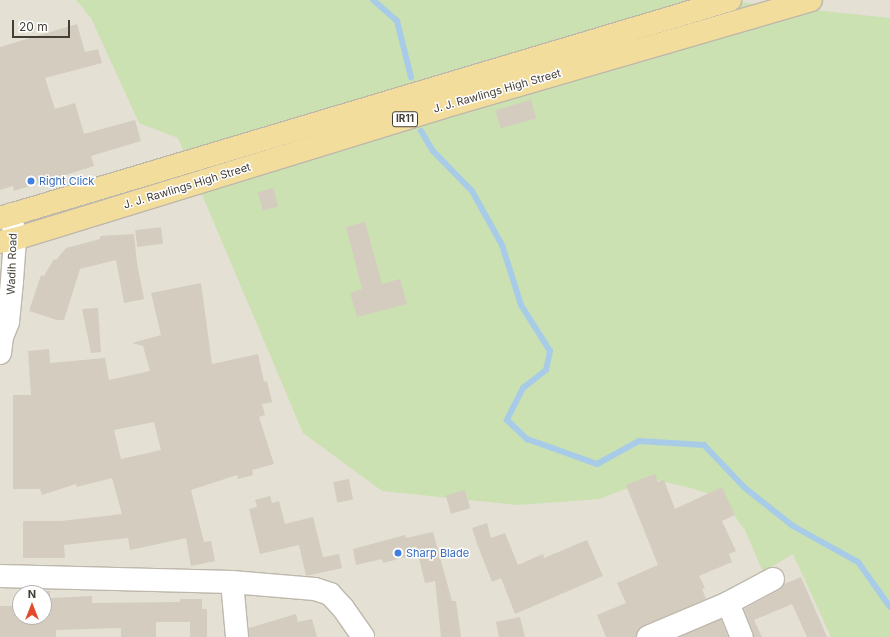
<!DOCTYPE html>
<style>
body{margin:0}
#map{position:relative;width:890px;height:637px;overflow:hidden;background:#f1eee6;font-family:Inter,sans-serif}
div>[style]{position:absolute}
.residential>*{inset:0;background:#e4e0d4}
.green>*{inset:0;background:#cbe1b2}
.stream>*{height:6px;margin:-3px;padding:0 3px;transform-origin:3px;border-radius:3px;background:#a8cce8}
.building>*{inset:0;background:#d4ccbf;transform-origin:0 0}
.roads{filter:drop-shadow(1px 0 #beb8ac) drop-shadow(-1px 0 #beb8ac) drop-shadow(0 1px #beb8ac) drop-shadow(0 -1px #beb8ac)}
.minor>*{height:22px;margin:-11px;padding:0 11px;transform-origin:11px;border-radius:11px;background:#fff}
.tertiary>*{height:22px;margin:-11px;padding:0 11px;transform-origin:11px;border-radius:11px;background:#fff}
.primary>*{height:22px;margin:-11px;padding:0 11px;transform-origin:11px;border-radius:11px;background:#f3dd9c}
.dots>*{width:11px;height:11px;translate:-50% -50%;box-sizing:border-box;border:2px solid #fff;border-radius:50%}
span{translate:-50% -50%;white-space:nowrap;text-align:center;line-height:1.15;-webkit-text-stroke:3px #fff;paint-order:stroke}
.shield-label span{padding:1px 3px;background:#fff;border:1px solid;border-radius:3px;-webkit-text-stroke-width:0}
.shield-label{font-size:10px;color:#433e36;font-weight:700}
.street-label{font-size:11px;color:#433e36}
.shop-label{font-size:11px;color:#366cbe}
.left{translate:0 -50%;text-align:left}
.north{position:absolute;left:12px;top:585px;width:40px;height:40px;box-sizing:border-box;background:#fff;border:1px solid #b4b2af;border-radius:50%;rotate:0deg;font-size:11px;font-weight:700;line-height:16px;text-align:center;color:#433e36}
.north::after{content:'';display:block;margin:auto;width:14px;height:18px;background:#e34b2a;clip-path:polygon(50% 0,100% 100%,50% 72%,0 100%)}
.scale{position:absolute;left:12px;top:20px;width:58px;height:18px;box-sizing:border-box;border:2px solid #433e36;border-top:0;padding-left:5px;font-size:12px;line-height:14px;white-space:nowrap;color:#433e36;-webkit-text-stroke:3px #fff;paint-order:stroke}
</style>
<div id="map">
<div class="residential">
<div style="clip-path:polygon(evenodd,0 0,890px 0,890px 637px,0 637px,0 0,20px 593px,44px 593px,44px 617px,20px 617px,20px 593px)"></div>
</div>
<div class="green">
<div style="clip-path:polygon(76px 0,718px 0,890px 18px,890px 637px,831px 637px,793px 554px,763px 572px,745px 530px,721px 498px,691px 488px,652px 479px,599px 499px,518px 505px,382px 491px,303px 433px,178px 138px,139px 123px,91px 18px)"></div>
</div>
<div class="stream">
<div style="left:373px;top:0;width:32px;rotate:41deg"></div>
<div style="left:397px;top:21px;width:58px;rotate:76deg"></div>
<div style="left:421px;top:131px;width:23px;rotate:59deg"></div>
<div style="left:433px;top:151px;width:56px;rotate:45.7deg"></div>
<div style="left:472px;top:191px;width:62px;rotate:60.9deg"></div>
<div style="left:502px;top:245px;width:63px;rotate:72.4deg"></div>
<div style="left:521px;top:305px;width:54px;rotate:57.8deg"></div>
<div style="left:550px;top:351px;width:19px;rotate:102deg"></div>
<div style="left:546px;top:370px;width:29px;rotate:142deg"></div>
<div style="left:523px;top:388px;width:36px;rotate:117deg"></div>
<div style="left:507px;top:420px;width:28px;rotate:44deg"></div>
<div style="left:527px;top:439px;width:74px;rotate:19.7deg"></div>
<div style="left:597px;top:464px;width:48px;rotate:-28.7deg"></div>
<div style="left:639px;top:441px;width:65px;rotate:3.5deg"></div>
<div style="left:704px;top:445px;width:59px;rotate:46.4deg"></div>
<div style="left:745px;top:488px;width:61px;rotate:38.4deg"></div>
<div style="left:793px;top:526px;width:74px;rotate:29deg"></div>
<div style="left:858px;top:562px;width:55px;rotate:54.6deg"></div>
</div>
<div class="building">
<div style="clip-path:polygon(77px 24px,85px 52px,98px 49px,102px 63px,45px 78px,55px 109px,75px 103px,84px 134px,135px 120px,141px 141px,91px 156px,94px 166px,14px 191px,13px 186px,0 190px,0 47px)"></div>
<div style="left:531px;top:100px;width:19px;height:37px;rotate:74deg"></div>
<div style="left:273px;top:188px;width:19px;height:16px;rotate:74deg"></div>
<div style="clip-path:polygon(365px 222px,382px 284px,400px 279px,407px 304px,357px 317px,350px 293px,362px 289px,346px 227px)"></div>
<div style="left:161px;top:227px;width:17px;height:26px;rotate:83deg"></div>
<div style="clip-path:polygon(134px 234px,137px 263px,144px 299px,124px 303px,116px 260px,80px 269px,64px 320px,57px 320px,29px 311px,41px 275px,44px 276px,54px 259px,56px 260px,66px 248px,100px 239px,100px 236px)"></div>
<div style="clip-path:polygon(evenodd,201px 283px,212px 364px,258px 354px,264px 382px,267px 381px,272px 402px,262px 404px,265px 415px,259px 417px,274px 464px,252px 470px,253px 475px,238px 479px,237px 475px,191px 490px,204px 542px,211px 541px,215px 561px,191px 566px,186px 538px,130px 550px,128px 538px,64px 545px,65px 558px,23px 558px,23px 521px,61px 521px,122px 514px,112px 478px,77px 487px,76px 484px,42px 495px,40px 489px,13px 489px,13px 395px,31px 395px,28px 351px,49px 349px,50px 363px,105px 358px,109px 380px,150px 371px,143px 346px,132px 343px,161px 335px,151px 293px,201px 283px,154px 422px,161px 450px,121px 459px,114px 430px,154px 422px)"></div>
<div style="clip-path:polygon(98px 308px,101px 352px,91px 353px,82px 309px)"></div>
<div style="clip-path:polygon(655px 474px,658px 482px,664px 480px,675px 509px,722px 487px,735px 515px,722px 521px,736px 551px,729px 554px,732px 562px,699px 576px,705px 588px,702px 589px,706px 599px,643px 626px,638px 630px,636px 637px,606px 637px,597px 615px,626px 603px,617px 583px,658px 565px,626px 485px)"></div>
<div style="left:349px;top:479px;width:21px;height:16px;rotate:79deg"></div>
<div style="left:465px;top:490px;width:19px;height:20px;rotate:74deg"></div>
<div style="clip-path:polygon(270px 496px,272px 503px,279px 501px,285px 524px,313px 517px,323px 557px,339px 554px,342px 568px,306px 576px,299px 545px,260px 554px,249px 509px,257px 507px,255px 500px)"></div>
<div style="clip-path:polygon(487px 523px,491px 538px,505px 533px,518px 565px,543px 554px,544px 558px,587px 540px,603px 576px,515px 614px,501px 578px,492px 582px,476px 541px,472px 528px)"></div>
<div style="clip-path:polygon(433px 532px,452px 601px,456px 601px,461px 637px,441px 637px,435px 581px,425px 583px,418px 554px,383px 563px,382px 559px,356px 565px,353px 549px,405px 535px,406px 538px)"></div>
<div style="clip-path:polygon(801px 577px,827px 637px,807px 637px,792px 604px,754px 620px,762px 637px,754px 637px,744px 609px,779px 590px,784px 584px)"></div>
<div style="clip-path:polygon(50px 591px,50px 598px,92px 596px,92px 603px,180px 602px,180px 599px,202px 599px,202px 609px,207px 609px,207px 637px,190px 637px,190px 622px,156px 622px,156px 637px,121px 637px,121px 628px,56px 630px,56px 637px,0 637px,0 606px,20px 606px,20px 617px,44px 617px,44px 593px,20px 592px)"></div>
<div style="clip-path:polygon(296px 614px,298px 622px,312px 619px,317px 637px,249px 637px,249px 628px)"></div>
<div style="clip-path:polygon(520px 617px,525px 637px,499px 637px,496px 622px)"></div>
<div style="clip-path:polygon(721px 619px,728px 637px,680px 637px)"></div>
</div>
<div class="roads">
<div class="minor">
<div style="left:0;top:576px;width:232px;rotate:1.5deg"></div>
<div style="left:232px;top:582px;width:83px;rotate:4.8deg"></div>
<div style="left:315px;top:589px;width:16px;rotate:18deg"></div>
<div style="left:330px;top:594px;width:19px;rotate:47deg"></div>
<div style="left:343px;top:608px;width:35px;rotate:55deg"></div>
<div style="left:232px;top:582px;width:55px;rotate:84.8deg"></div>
<div style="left:728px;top:603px;width:37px;rotate:68deg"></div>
<div style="left:648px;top:637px;width:87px;rotate:-23deg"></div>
<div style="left:728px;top:603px;width:51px;rotate:-28.1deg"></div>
</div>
<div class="tertiary">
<div style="left:0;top:353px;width:16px;rotate:-83deg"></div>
<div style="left:2px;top:337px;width:16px;rotate:-68deg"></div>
<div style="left:8px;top:322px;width:41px;rotate:-84.4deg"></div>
<div style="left:12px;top:281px;width:42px;rotate:-85.9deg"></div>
<div style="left:15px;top:239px;width:25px;rotate:-99deg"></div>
</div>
<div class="primary">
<div style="left:0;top:218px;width:762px;rotate:-16.63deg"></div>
<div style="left:0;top:242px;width:15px;rotate:-11deg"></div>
<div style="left:15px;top:239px;width:448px;rotate:-17.1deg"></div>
<div style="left:443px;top:107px;width:383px;rotate:-16.2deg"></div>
</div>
</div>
<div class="dots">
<div style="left:31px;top:181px;background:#3f7fe0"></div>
<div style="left:398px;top:553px;background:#3f7fe0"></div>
</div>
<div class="shield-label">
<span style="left:405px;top:119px">IR11</span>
</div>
<div class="street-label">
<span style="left:497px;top:91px;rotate:-16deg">J. J. Rawlings High Street</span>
<span style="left:187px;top:186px;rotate:-17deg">J. J. Rawlings High Street</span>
<span style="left:12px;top:264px;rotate:-88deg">Wadih Road</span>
</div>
<div class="shop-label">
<span class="left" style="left:39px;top:181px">Right Click</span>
<span class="left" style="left:406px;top:553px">Sharp Blade</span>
</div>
<div class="north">N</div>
<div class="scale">20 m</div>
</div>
